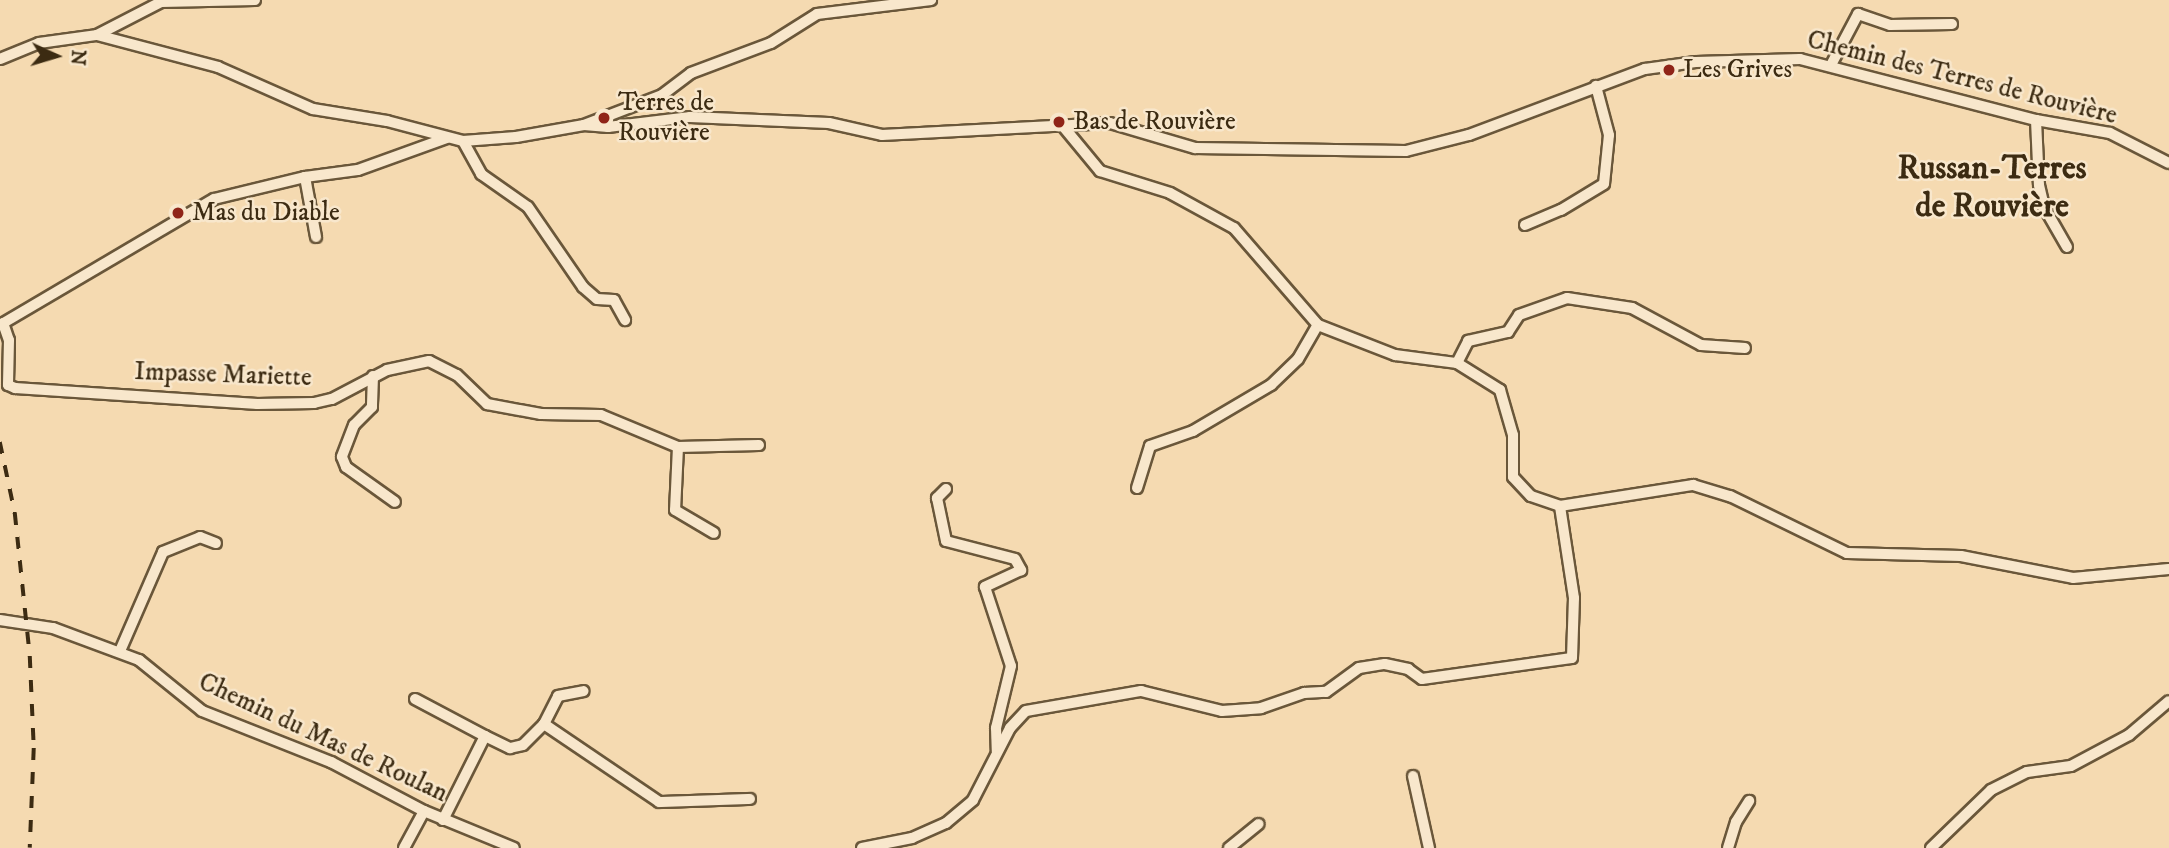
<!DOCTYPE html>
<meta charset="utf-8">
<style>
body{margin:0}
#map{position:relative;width:2169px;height:848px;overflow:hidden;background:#f5dab1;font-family:"IM FELL DW Pica",serif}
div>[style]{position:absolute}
.roads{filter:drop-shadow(2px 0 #6a573a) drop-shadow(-2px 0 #6a573a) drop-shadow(0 2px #6a573a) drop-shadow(0 -2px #6a573a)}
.street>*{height:10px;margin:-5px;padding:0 5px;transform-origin:5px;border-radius:5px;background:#f8e7cc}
.rail>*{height:3.5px;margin-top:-1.75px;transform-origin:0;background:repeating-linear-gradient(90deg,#3c2b12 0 12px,transparent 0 24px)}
.dots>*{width:19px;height:19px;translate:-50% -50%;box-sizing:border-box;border:4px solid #f8e7cc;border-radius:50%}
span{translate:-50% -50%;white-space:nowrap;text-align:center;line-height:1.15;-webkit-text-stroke:5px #f8e7cc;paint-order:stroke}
.poi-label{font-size:26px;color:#3c2b12}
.left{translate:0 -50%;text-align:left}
.street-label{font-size:26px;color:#3c2b12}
.district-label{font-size:33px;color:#3c2b12;font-weight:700}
.north{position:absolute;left:21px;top:21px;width:70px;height:70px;-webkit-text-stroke:5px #f8e7cc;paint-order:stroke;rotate:94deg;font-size:19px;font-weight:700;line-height:28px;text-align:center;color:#3c2b12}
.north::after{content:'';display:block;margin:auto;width:24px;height:32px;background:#3c2b12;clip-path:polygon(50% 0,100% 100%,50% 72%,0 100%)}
</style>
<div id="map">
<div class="roads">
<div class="street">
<div style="left:97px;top:35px;width:72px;rotate:-27.3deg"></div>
<div style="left:161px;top:2px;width:94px;rotate:-1.2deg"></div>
<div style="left:0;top:59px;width:42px;rotate:-22.3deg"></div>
<div style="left:39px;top:43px;width:59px;rotate:-7.9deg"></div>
<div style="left:97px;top:35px;width:125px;rotate:14.8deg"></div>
<div style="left:218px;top:67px;width:104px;rotate:23.9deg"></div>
<div style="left:313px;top:109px;width:75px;rotate:9.2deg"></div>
<div style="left:387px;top:121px;width:79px;rotate:14.7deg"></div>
<div style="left:463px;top:141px;width:53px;rotate:-4.3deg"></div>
<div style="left:516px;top:137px;width:69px;rotate:-10deg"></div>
<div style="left:584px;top:125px;width:84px;rotate:-21deg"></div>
<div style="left:662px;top:95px;width:36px;rotate:-37deg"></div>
<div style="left:691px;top:73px;width:85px;rotate:-20.6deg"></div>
<div style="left:771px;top:43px;width:54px;rotate:-32.2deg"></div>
<div style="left:817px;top:14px;width:115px;rotate:-7deg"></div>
<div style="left:1831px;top:65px;width:58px;rotate:-62.1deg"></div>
<div style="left:1858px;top:14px;width:34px;rotate:19deg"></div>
<div style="left:1890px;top:25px;width:62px;rotate:-0.9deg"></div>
<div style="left:2036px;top:120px;width:65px;rotate:87.4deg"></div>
<div style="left:2039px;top:185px;width:23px;rotate:77deg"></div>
<div style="left:2044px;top:207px;width:46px;rotate:60.1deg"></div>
<div style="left:584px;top:125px;width:24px;rotate:5deg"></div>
<div style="left:608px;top:127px;width:83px;rotate:-7deg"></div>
<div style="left:690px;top:117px;width:139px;rotate:2.5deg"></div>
<div style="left:829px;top:123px;width:54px;rotate:12.8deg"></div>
<div style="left:882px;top:135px;width:228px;rotate:-3deg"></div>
<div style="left:1110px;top:123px;width:89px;rotate:16.4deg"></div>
<div style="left:1195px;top:148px;width:211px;rotate:0.8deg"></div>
<div style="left:1406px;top:151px;width:65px;rotate:-14.3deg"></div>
<div style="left:1469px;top:135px;width:188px;rotate:-20.6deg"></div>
<div style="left:1645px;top:69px;width:51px;rotate:-7.8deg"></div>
<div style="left:1696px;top:62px;width:104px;rotate:-1.7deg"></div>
<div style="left:1800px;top:59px;width:244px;rotate:14.5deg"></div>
<div style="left:2036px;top:120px;width:75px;rotate:10deg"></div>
<div style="left:2110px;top:133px;width:66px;rotate:27deg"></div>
<div style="left:1062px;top:125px;width:60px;rotate:50.4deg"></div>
<div style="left:1100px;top:171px;width:73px;rotate:17.4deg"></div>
<div style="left:1170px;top:193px;width:73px;rotate:28.7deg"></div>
<div style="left:1234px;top:228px;width:128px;rotate:49.1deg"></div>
<div style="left:1318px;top:325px;width:83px;rotate:21.3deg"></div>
<div style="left:1395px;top:355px;width:63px;rotate:7.4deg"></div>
<div style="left:1457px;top:363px;width:51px;rotate:32.1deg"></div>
<div style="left:1500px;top:390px;width:47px;rotate:73.9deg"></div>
<div style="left:1513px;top:435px;width:42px;rotate:90deg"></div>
<div style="left:1513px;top:477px;width:26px;rotate:47deg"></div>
<div style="left:1531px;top:496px;width:31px;rotate:19deg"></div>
<div style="left:1560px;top:506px;width:135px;rotate:-9deg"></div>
<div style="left:1693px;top:485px;width:39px;rotate:17deg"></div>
<div style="left:1730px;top:496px;width:130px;rotate:26deg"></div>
<div style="left:1847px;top:553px;width:114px;rotate:1.5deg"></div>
<div style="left:1961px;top:556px;width:114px;rotate:11.1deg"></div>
<div style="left:2073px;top:578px;width:96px;rotate:-5.4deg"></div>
<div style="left:463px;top:141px;width:38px;rotate:61deg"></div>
<div style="left:481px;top:174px;width:57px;rotate:35.1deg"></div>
<div style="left:528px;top:207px;width:97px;rotate:55.5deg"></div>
<div style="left:583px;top:287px;width:18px;rotate:41deg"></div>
<div style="left:597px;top:299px;width:17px;rotate:3deg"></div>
<div style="left:614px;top:300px;width:23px;rotate:61deg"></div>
<div style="left:305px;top:177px;width:61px;rotate:79.6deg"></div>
<div style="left:1525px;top:225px;width:39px;rotate:-23deg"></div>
<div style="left:1561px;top:210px;width:50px;rotate:-31.2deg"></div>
<div style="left:1604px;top:184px;width:49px;rotate:-84.2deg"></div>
<div style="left:1609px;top:135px;width:51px;rotate:-104.9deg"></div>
<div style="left:3px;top:323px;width:18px;rotate:71deg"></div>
<div style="left:9px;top:340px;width:45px;rotate:91.3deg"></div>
<div style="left:8px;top:385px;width:8px;rotate:23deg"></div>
<div style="left:15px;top:388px;width:243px;rotate:3.8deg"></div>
<div style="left:257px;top:404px;width:57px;rotate:-1deg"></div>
<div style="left:314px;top:403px;width:18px;rotate:-13deg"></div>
<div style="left:332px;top:399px;width:62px;rotate:-27.8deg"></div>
<div style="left:387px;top:370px;width:43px;rotate:-12.1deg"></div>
<div style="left:429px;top:361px;width:31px;rotate:27deg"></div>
<div style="left:457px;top:375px;width:42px;rotate:44deg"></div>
<div style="left:487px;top:404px;width:55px;rotate:10.5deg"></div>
<div style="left:541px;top:414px;width:60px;rotate:1deg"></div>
<div style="left:601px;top:415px;width:83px;rotate:22.6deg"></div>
<div style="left:678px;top:447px;width:63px;rotate:92.7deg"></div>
<div style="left:675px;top:510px;width:45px;rotate:30.5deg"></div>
<div style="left:0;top:325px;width:248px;rotate:-30.5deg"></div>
<div style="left:214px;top:199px;width:94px;rotate:-13.6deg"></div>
<div style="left:305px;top:177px;width:53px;rotate:-7.5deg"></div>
<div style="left:358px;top:170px;width:95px;rotate:-19.8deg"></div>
<div style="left:1457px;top:363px;width:25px;rotate:-63deg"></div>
<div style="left:1468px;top:341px;width:41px;rotate:-12.7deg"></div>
<div style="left:1508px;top:332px;width:20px;rotate:-57deg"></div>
<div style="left:1519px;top:315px;width:51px;rotate:-19.5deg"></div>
<div style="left:1567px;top:298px;width:66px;rotate:8.7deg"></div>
<div style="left:1632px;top:308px;width:78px;rotate:28.2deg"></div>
<div style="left:1701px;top:345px;width:44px;rotate:3.9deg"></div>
<div style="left:373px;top:376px;width:31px;rotate:92deg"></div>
<div style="left:372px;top:407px;width:25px;rotate:135deg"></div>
<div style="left:354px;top:425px;width:34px;rotate:111deg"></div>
<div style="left:342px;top:457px;width:11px;rotate:68deg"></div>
<div style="left:346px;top:467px;width:60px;rotate:35.5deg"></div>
<div style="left:678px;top:447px;width:81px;rotate:-1.4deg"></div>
<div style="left:1137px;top:488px;width:44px;rotate:-72.8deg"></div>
<div style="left:1150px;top:446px;width:46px;rotate:-19.2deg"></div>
<div style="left:1193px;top:431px;width:91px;rotate:-30.5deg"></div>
<div style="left:1271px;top:385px;width:37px;rotate:-44deg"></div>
<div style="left:1298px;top:359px;width:39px;rotate:-60deg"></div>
<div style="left:946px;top:489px;width:13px;rotate:135deg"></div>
<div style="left:937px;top:498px;width:44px;rotate:78.2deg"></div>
<div style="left:946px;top:541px;width:71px;rotate:14.6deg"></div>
<div style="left:1015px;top:559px;width:13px;rotate:61deg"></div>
<div style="left:1021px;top:570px;width:40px;rotate:155deg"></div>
<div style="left:985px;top:587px;width:83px;rotate:71.8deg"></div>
<div style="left:1011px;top:666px;width:64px;rotate:103.6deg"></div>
<div style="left:996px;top:728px;width:23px;rotate:88deg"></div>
<div style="left:0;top:620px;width:54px;rotate:8.6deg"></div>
<div style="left:53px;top:628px;width:92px;rotate:20.4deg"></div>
<div style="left:139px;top:660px;width:81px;rotate:39deg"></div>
<div style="left:202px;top:711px;width:139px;rotate:21.6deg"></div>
<div style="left:331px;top:762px;width:105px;rotate:27.8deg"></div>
<div style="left:424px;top:811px;width:97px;rotate:22.3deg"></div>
<div style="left:120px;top:651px;width:108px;rotate:-66.5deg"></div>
<div style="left:163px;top:552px;width:40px;rotate:-22deg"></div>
<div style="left:200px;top:537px;width:17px;rotate:21deg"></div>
<div style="left:415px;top:699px;width:79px;rotate:27.9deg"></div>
<div style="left:485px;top:736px;width:94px;rotate:116.6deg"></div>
<div style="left:544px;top:724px;width:31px;rotate:-63deg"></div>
<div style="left:558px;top:696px;width:26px;rotate:-11deg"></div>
<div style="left:485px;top:736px;width:28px;rotate:26deg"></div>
<div style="left:510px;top:748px;width:13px;rotate:-13deg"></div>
<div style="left:523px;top:745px;width:30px;rotate:-45deg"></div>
<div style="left:544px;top:724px;width:139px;rotate:34.1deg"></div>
<div style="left:659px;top:802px;width:91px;rotate:-1.9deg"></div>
<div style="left:1413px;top:776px;width:74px;rotate:77.5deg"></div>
<div style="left:404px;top:848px;width:42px;rotate:-61.6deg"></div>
<div style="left:862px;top:848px;width:51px;rotate:-11.3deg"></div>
<div style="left:912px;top:838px;width:37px;rotate:-24deg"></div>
<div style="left:946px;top:823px;width:35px;rotate:-40deg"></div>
<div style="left:973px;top:800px;width:81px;rotate:-62.8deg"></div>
<div style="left:1010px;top:728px;width:23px;rotate:-47deg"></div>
<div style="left:1026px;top:711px;width:117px;rotate:-9.9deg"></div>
<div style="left:1141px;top:691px;width:83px;rotate:13.9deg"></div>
<div style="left:1222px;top:711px;width:39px;rotate:-4deg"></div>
<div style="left:1261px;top:708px;width:46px;rotate:-19.2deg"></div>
<div style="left:1304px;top:693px;width:22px;rotate:-3deg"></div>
<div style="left:1326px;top:692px;width:41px;rotate:-36deg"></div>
<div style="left:1359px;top:668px;width:26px;rotate:-9deg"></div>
<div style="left:1385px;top:664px;width:24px;rotate:12deg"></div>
<div style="left:1408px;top:669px;width:17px;rotate:36deg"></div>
<div style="left:1422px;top:679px;width:151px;rotate:-8deg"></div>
<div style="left:1572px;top:658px;width:60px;rotate:-88.1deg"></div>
<div style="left:1574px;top:598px;width:93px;rotate:-98.7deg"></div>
<div style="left:1229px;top:848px;width:38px;rotate:-39deg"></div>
<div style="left:1728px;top:848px;width:27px;rotate:-73deg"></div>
<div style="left:1736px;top:822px;width:25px;rotate:-58deg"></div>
<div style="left:1931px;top:848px;width:83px;rotate:-44deg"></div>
<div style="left:1991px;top:790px;width:40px;rotate:-26.6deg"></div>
<div style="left:2027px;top:772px;width:44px;rotate:-7.8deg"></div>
<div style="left:2071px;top:766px;width:66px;rotate:-28.1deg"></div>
<div style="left:2129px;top:735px;width:52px;rotate:-40.4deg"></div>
</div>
</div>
<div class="rail">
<div style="left:0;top:442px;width:73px;rotate:78.1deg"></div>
<div style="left:15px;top:513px;width:144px;rotate:84deg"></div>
<div style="left:30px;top:656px;width:92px;rotate:87.5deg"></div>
<div style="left:34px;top:748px;width:100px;rotate:92.3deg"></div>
</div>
<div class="dots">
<div style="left:1669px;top:70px;background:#8f2418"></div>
<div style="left:604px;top:118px;background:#8f2418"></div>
<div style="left:1059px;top:122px;background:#8f2418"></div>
<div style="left:178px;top:213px;background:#8f2418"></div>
</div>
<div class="poi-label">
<span class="left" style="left:1683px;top:70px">Les Grives</span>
<span class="left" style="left:618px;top:118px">Terres de<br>Rouvière</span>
<span class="left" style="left:1073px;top:122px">Bas de Rouvière</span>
<span class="left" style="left:192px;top:213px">Mas du Diable</span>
</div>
<div class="street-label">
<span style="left:1962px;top:78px;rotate:14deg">Chemin des Terres de Rouvière</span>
<span style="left:223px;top:375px;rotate:2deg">Impasse Mariette</span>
<span style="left:323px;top:738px;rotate:25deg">Chemin du Mas de Roulan</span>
</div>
<div class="district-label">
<span style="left:1992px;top:188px">Russan-Terres<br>de Rouvière</span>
</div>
<div class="north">N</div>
</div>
